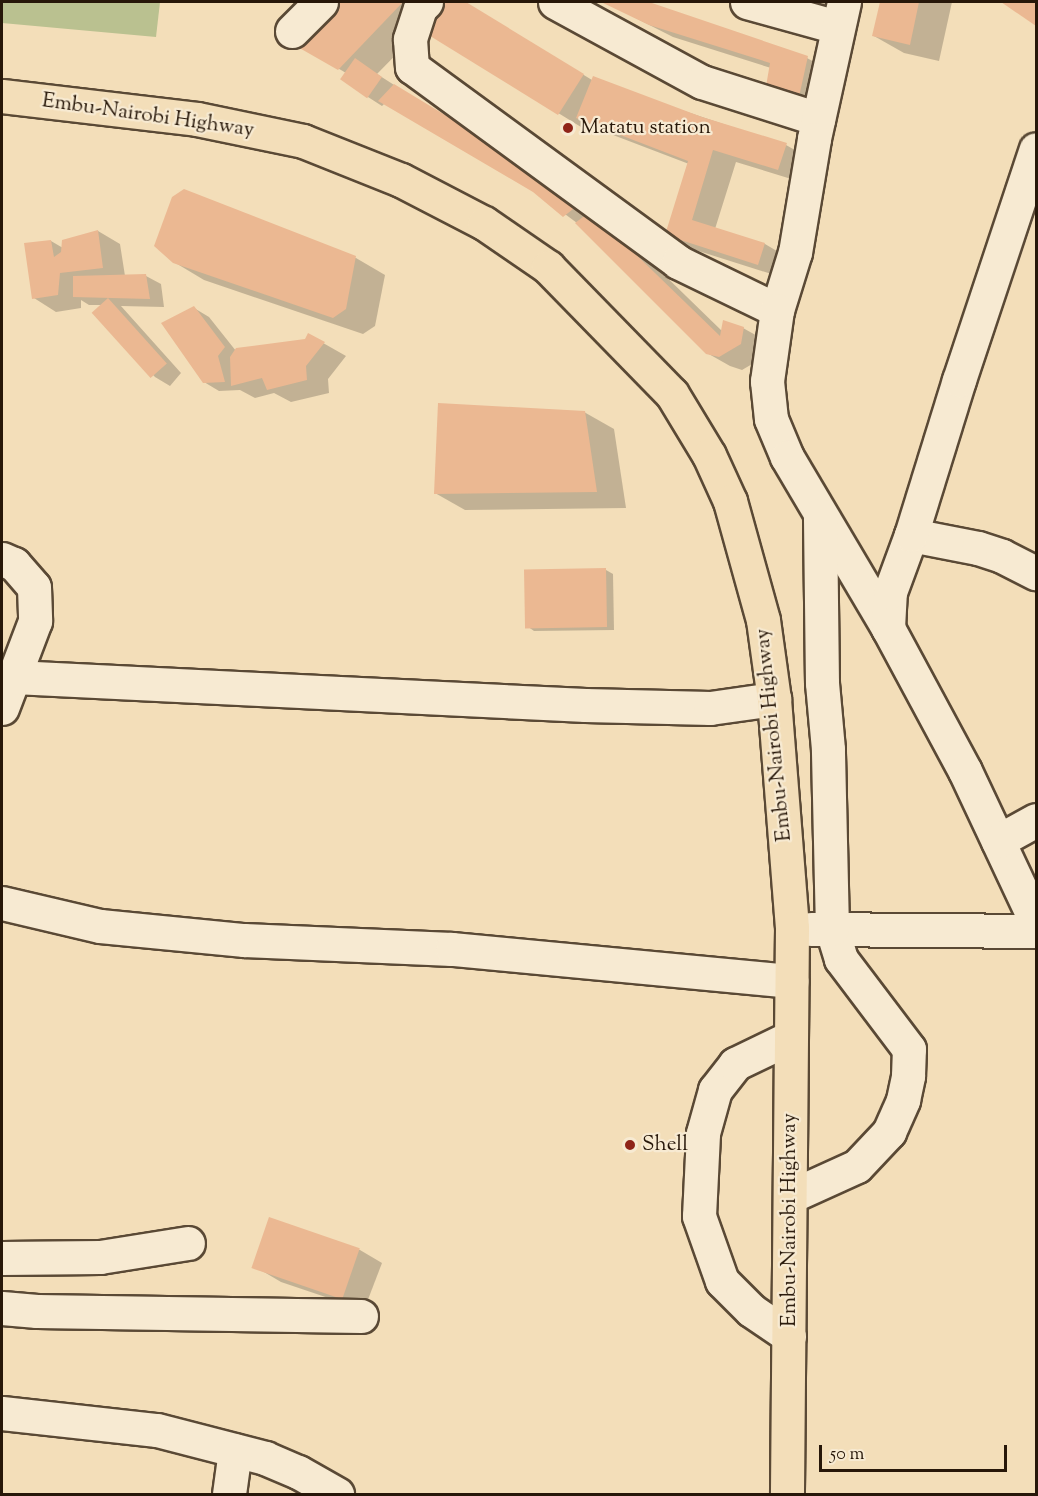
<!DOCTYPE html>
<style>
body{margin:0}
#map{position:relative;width:1038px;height:1496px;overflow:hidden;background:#f3deb9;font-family:"Sorts Mill Goudy",serif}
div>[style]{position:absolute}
.green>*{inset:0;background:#bac190}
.shadow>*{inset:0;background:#0003}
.building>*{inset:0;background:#ebb892;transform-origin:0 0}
.roads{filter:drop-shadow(2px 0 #5a4935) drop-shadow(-2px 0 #5a4935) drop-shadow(0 2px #5a4935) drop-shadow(0 -2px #5a4935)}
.minor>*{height:33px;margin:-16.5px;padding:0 16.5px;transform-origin:16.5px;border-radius:16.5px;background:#f7ead2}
.major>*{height:33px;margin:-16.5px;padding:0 16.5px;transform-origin:16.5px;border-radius:16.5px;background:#f3deb9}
.dots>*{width:16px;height:16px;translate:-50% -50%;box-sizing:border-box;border:3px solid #f7ead2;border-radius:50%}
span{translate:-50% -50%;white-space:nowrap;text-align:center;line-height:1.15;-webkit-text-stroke:4.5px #f7ead2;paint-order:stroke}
.street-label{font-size:21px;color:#271709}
.poi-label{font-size:21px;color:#271709}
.left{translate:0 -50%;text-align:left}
.frame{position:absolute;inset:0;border:3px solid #271709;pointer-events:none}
.scale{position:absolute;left:819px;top:1445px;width:188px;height:27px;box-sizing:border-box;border:3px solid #271709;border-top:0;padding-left:8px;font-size:18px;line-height:21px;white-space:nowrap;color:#271709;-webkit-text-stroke:4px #f7ead2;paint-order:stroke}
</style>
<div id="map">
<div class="green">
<div style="clip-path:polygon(2px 2px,160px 2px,156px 37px,2px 23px)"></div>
</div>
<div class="shadow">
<div style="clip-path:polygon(342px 2px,464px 2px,592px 80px,786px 145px,809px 158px,801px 182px,736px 162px,715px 229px,765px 244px,787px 257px,781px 277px,689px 248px,666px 235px,689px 164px,600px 130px,585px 121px,581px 127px,424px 31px,429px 21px,377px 74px,614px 226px,722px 331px,743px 328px,766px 341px,764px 357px,742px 370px,730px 366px,707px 353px,577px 223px,534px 191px,385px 103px,382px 106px,368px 97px,346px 73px,299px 45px)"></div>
<div style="clip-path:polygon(604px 2px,645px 2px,807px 58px,830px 71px,820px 118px,771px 68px,673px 37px)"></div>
<div style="clip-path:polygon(816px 2px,842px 2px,841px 9px)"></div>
<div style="clip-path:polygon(882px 2px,952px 2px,939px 61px,904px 53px,874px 36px)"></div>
<div style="clip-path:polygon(1003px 2px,1036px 2px,1036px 24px)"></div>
<div style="clip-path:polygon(98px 231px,120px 244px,125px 276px,146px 276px,161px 284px,164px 307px,121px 306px,181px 373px,170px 386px,155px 377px,95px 314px,103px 305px,89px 305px,81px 300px,81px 308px,56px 312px,34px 298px,51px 241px,63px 248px)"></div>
<div style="clip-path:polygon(356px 258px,385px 275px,375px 326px,363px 334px,204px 280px,174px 262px)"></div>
<div style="clip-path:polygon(194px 308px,209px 317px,236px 351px,305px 340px,309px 335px,346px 356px,328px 379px,329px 393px,291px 402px,274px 393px,255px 398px,240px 390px,219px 391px,204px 382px)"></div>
<div style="clip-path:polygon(584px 412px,614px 429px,626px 508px,465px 510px,435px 493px)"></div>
<div style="clip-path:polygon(606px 570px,613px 574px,614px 630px,534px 631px,527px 626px)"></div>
<div style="clip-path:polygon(270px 1219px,360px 1250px,382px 1263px,364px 1310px,281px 1282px,259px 1269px)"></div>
</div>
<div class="building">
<div style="clip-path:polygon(340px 2px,403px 2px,338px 70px,296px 46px)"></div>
<div style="clip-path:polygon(441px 2px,466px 2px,584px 74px,558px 115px,422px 31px)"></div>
<div style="clip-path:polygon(601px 2px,649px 2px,808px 56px,797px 106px,764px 98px,770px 63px,649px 25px)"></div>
<div style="clip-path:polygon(880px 2px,919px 2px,910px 45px,872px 36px)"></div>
<div style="clip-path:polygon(1001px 2px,1036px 2px,1036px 26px)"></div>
<div style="left:355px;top:58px;width:33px;height:26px;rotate:35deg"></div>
<div style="clip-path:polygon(593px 76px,702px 117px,787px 143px,778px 170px,713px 150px,692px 220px,765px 243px,758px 265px,665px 235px,688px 161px,576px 118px)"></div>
<div style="clip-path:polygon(394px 84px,552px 180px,582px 202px,563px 217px,533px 192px,378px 101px)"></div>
<div style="clip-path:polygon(184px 189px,356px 256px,346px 309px,333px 318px,173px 263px,154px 246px,172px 197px)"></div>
<div style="clip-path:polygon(591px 211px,720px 336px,723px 320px,744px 327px,741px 344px,719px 357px,706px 354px,575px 223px)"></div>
<div style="clip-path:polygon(98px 230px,103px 268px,60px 273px,58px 295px,32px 299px,24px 243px,51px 240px,54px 257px,61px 252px,62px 240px)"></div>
<div style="clip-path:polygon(146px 274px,150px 299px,73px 297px,73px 276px)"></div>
<div style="left:108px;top:298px;width:88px;height:22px;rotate:48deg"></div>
<div style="clip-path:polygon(194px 306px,225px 347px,218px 356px,225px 382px,203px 383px,161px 323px)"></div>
<div style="clip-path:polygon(308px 333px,325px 342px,306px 366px,307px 380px,267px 390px,262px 378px,231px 386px,230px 357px,236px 348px,305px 339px)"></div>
<div style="clip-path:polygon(438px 403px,585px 411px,597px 492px,434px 494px)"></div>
<div style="left:606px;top:568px;width:59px;height:82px;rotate:89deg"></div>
<div style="left:269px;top:1217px;width:96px;height:54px;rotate:19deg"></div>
</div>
<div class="roads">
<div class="minor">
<div style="left:426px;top:2px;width:8px;rotate:135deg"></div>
<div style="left:420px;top:8px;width:33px;rotate:108deg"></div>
<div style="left:410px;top:39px;width:28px;rotate:86deg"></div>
<div style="left:412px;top:67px;width:330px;rotate:36.2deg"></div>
<div style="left:678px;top:262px;width:110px;rotate:25.9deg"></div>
<div style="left:555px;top:2px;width:167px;rotate:28.6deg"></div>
<div style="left:702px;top:82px;width:122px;rotate:17.7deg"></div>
<div style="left:747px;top:2px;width:93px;rotate:15.5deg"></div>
<div style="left:844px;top:2px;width:140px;rotate:102.4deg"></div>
<div style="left:814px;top:139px;width:115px;rotate:99.5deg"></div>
<div style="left:795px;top:252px;width:61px;rotate:107.2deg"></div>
<div style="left:777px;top:310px;width:72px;rotate:98deg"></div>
<div style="left:767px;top:381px;width:38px;rotate:84deg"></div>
<div style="left:771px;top:419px;width:41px;rotate:67.2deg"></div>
<div style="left:787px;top:457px;width:199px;rotate:59.4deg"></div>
<div style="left:888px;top:628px;width:162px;rotate:61.7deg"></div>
<div style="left:965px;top:771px;width:167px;rotate:64.8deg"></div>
<div style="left:292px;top:31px;width:41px;rotate:-45deg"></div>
<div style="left:911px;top:535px;width:68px;rotate:11deg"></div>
<div style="left:978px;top:548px;width:25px;rotate:18deg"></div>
<div style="left:1002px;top:556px;width:38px;rotate:27deg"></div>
<div style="left:2px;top:559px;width:13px;rotate:23deg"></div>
<div style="left:14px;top:564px;width:30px;rotate:49deg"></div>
<div style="left:34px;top:587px;width:34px;rotate:88deg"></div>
<div style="left:35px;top:621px;width:93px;rotate:110.8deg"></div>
<div style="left:888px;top:628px;width:36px;rotate:-87deg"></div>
<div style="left:890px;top:592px;width:61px;rotate:-69.8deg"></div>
<div style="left:911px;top:535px;width:162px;rotate:-72.8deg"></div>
<div style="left:959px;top:380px;width:243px;rotate:-71.6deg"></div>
<div style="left:14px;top:677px;width:572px;rotate:2.81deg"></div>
<div style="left:585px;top:705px;width:125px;rotate:1.4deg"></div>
<div style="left:710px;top:708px;width:65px;rotate:-8deg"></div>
<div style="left:998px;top:841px;width:43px;rotate:-28.9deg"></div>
<div style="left:2px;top:903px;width:101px;rotate:13.2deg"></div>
<div style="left:100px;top:926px;width:145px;rotate:5.6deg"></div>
<div style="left:244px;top:940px;width:208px;rotate:2.5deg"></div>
<div style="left:452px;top:949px;width:341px;rotate:5.4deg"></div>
<div style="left:811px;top:929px;width:225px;rotate:0.5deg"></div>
<div style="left:791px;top:1196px;width:72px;rotate:-24.4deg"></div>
<div style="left:857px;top:1166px;width:47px;rotate:-46.7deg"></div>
<div style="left:889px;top:1132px;width:35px;rotate:-66deg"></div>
<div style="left:903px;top:1100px;width:25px;rotate:-78deg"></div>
<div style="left:908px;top:1076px;width:27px;rotate:-88deg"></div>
<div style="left:909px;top:1049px;width:113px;rotate:-127.1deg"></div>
<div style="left:841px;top:959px;width:31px;rotate:-107deg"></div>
<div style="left:832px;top:929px;width:180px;rotate:-91.3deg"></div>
<div style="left:828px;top:749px;width:66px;rotate:-95.2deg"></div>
<div style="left:822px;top:683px;width:168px;rotate:-90.7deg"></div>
<div style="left:2px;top:1258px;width:98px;rotate:-0.6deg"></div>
<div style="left:100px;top:1257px;width:89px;rotate:-9deg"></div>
<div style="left:2px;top:1308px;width:35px;rotate:5deg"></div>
<div style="left:37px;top:1311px;width:324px;rotate:0.9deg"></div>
<div style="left:789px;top:1336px;width:46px;rotate:-145.6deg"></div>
<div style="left:751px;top:1310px;width:41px;rotate:-135deg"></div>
<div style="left:722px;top:1281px;width:69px;rotate:-109.5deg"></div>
<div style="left:699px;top:1216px;width:83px;rotate:-87.2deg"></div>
<div style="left:703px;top:1133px;width:45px;rotate:-74.4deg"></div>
<div style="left:715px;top:1090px;width:33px;rotate:-52deg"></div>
<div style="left:735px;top:1064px;width:62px;rotate:-25.7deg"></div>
<div style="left:2px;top:1413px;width:156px;rotate:6.3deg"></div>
<div style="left:157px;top:1430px;width:112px;rotate:14.5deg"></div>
<div style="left:265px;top:1458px;width:36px;rotate:23deg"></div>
<div style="left:298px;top:1472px;width:45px;rotate:29.4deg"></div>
<div style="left:229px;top:1494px;width:44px;rotate:-82.2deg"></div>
</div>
<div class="major">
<div style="left:2px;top:96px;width:196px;rotate:6.7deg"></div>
<div style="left:197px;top:119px;width:108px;rotate:11.7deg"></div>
<div style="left:303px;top:141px;width:105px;rotate:21.7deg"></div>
<div style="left:401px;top:180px;width:93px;rotate:27.4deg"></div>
<div style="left:484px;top:223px;width:78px;rotate:34.5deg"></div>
<div style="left:548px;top:267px;width:177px;rotate:45.7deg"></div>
<div style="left:672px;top:394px;width:71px;rotate:58.8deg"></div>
<div style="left:709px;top:455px;width:51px;rotate:65.5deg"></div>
<div style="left:730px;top:501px;width:123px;rotate:74.5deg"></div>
<div style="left:763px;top:620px;width:80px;rotate:82.1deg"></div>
<div style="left:774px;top:699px;width:230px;rotate:85.5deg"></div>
<div style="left:792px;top:928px;width:566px;rotate:90.51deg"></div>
</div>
</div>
<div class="dots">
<div style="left:568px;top:128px;background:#8f2418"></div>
<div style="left:630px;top:1145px;background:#8f2418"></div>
</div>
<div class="street-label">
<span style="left:148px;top:116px;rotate:8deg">Embu-Nairobi Highway</span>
<span style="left:774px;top:735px;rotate:-96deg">Embu-Nairobi Highway</span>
<span style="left:790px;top:1220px;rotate:-90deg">Embu-Nairobi Highway</span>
</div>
<div class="poi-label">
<span class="left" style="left:580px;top:128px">Matatu station</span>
<span class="left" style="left:642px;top:1145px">Shell</span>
</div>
<div class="frame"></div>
<div class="scale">50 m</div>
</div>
